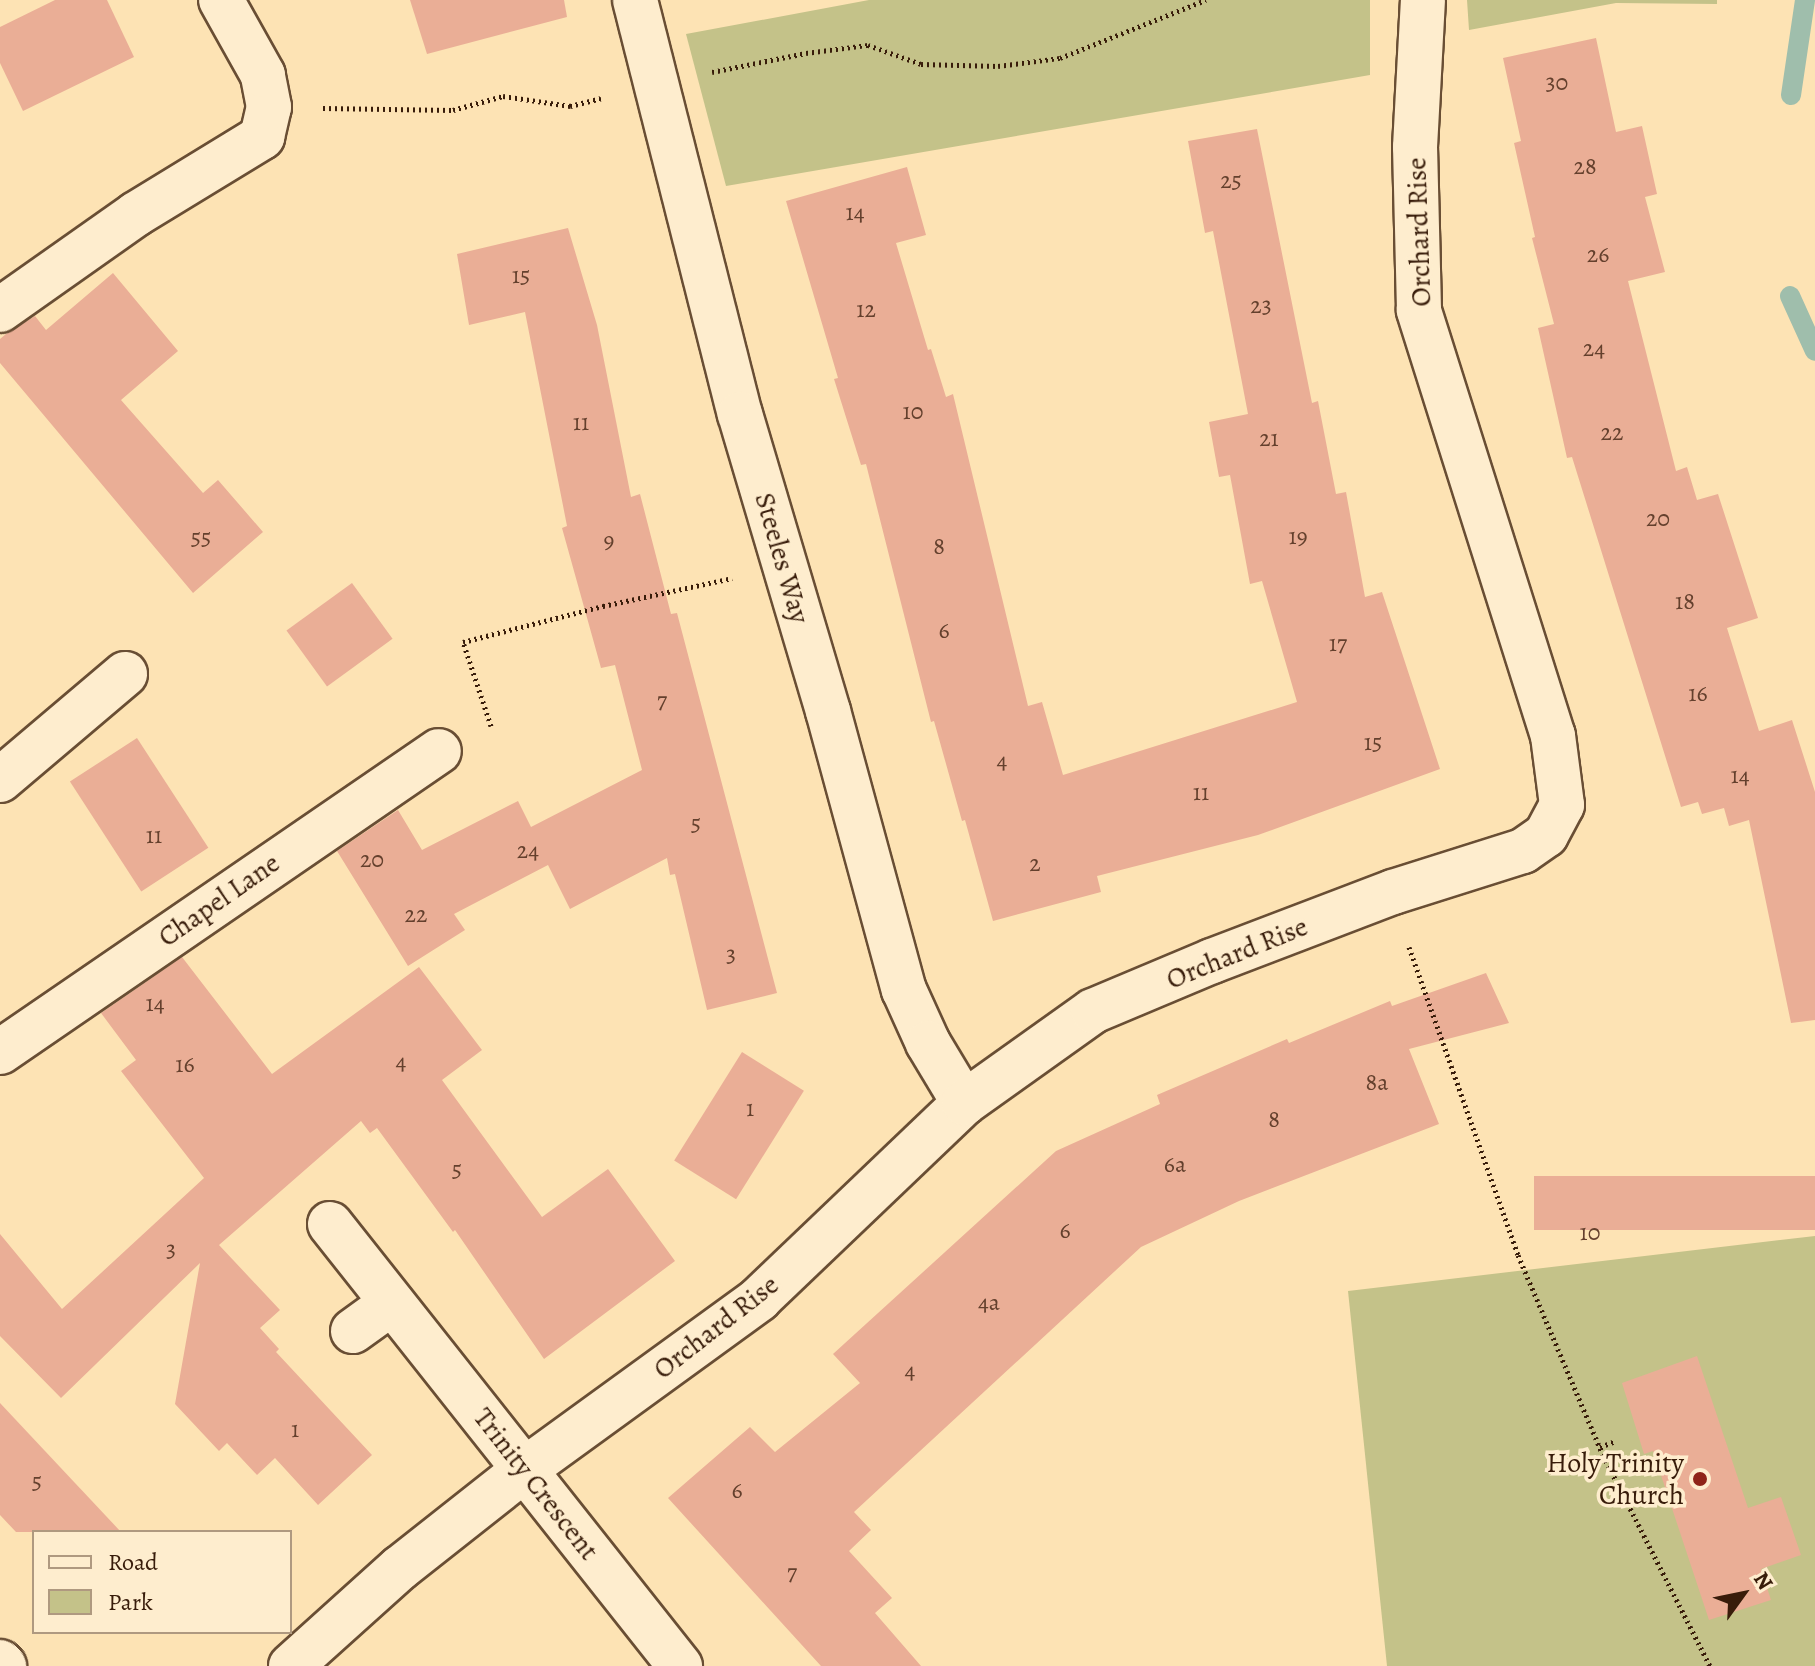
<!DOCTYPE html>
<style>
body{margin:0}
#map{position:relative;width:1815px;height:1666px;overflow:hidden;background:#fde3b4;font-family:Alegreya,serif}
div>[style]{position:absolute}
.green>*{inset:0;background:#c4c289}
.stream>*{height:20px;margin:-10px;padding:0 10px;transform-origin:10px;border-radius:10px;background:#9fbeac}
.building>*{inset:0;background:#eaae96;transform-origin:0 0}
.path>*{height:5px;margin-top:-2.5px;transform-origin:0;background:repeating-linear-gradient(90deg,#381c0a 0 2px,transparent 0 6px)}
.roads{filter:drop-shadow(2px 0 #694e34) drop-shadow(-2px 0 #694e34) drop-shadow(0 2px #694e34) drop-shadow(0 -2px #694e34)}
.minor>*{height:44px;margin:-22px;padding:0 22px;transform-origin:22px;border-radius:22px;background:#feedce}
.dots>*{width:22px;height:22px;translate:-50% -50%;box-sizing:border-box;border:4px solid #feedce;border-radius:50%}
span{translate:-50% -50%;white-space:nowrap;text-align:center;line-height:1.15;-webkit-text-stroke:7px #feedce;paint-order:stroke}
.number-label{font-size:24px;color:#64402d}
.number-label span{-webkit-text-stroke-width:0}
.street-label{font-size:28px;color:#381c0a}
.poi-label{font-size:28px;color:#381c0a}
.right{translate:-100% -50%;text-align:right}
.legend{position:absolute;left:32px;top:1530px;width:260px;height:104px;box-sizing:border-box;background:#feedce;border:2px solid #af9980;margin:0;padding:10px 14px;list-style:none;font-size:24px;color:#381c0a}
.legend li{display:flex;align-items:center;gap:16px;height:40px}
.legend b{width:40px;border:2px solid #af9980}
.north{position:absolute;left:1703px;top:1554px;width:80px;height:80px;-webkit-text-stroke:6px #feedce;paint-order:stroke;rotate:57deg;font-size:22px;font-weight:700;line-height:32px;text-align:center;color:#381c0a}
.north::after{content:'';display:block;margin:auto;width:28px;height:36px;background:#381c0a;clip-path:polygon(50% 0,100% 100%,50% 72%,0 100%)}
</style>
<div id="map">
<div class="green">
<div style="clip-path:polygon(869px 0,1370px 0,1370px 75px,726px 186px,686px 34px)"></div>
<div style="clip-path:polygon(1467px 0,1717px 0,1717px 4px,1616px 3px,1469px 30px)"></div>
<div style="clip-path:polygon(1815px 1236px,1815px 1666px,1387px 1666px,1348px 1291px)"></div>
</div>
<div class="stream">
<div style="left:1791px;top:95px;width:96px;rotate:-81.6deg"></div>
<div style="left:1790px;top:296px;width:60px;rotate:65.6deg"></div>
</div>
<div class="building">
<div style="clip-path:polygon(55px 0,107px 0,134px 57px,23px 111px,0 63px,0 27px)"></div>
<div style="clip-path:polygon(410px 0,564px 0,567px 17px,427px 54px)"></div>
<div style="clip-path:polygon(1596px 38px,1616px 132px,1642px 126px,1657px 194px,1645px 197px,1665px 272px,1628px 281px,1676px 471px,1687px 467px,1697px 500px,1718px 494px,1758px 618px,1727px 628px,1759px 731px,1792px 720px,1815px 792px,1815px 1020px,1791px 1023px,1749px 820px,1729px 826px,1724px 808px,1702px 814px,1698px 802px,1681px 807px,1572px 457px,1567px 458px,1538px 328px,1554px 324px,1532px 238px,1535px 237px,1514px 143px,1521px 141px,1503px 58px)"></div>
<div style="clip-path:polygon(1257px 129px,1312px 403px,1318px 401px,1336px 494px,1346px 492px,1365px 597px,1382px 592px,1440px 769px,1258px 835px,1097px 876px,1101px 892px,993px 921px,965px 820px,962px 821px,934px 721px,931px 722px,866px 464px,861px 465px,834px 379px,838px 378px,786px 201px,907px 167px,926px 235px,896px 243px,928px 350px,931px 349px,946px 397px,953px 394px,1028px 706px,1042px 702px,1063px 775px,1297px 702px,1262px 581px,1250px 584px,1230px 475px,1219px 477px,1209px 422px,1248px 414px,1213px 231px,1205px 233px,1188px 141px)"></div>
<div style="clip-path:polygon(568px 228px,597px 325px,631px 497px,640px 494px,671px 614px,677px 613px,777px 993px,707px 1010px,675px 874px,670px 875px,667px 858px,570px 909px,548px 865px,454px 914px,465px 930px,408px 966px,337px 851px,398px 810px,422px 850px,518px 801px,531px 827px,642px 770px,615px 665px,601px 668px,562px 528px,567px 526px,525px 312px,469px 325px,457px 254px)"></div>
<div style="clip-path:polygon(113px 273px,178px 351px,121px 400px,203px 493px,218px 480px,263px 532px,193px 593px,0 363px,0 339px,6px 334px,35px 316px,46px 330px)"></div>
<div style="left:352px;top:583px;width:69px;height:81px;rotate:54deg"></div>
<div style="left:137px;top:738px;width:131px;height:80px;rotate:57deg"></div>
<div style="clip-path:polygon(182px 957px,272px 1074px,419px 967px,482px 1050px,442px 1080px,542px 1217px,608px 1169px,675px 1261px,544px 1359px,455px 1230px,453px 1232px,377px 1128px,370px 1133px,361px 1121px,219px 1245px,280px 1310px,260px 1328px,279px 1349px,276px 1352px,372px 1455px,318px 1505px,275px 1458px,257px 1475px,227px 1443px,219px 1451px,175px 1404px,200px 1263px,61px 1398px,0 1336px,0 1234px,62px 1309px,204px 1178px,121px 1071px,136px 1060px,101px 1013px)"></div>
<div style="clip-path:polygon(1486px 973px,1509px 1023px,1409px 1049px,1439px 1124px,1239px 1201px,1141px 1247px,854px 1512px,871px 1530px,849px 1551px,892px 1598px,875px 1613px,921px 1666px,821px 1666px,668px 1498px,750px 1427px,775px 1452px,860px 1383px,833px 1354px,1056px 1151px,1160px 1104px,1157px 1095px,1287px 1039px,1289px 1043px,1390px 1001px,1392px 1006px)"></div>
<div style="left:742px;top:1052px;width:73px;height:128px;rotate:32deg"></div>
<div style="left:1815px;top:1176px;width:54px;height:281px;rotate:90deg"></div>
<div style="clip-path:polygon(1697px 1356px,1748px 1508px,1781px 1497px,1801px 1555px,1761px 1569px,1771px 1600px,1709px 1620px,1653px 1451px,1644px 1454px,1622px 1383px)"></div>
<div style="clip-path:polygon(0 1403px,121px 1532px,16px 1532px,0 1515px)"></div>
</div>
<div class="path">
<div style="left:712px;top:72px;width:96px;rotate:-11.4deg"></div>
<div style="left:806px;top:53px;width:63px;rotate:-7.4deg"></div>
<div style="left:868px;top:45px;width:56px;rotate:19.7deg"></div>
<div style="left:921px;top:64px;width:77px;rotate:1.5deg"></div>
<div style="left:998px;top:66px;width:63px;rotate:-7.4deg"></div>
<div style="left:1060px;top:58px;width:157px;rotate:-21.7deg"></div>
<div style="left:323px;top:108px;width:130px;rotate:0.9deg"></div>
<div style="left:453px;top:110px;width:52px;rotate:-15.6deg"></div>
<div style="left:503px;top:96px;width:68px;rotate:8.5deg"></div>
<div style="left:570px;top:106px;width:32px;rotate:-14deg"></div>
<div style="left:491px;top:726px;width:89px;rotate:-108.4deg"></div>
<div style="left:463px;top:642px;width:145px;rotate:-14.4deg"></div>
<div style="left:603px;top:606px;width:132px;rotate:-12.2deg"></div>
<div style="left:1409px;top:947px;width:327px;rotate:70.5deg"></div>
<div style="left:1518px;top:1255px;width:217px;rotate:67deg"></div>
<div style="left:1603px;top:1455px;width:237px;rotate:63.1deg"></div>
<div style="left:1600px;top:1447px;width:17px;rotate:-21deg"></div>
</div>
<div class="roads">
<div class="minor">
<div style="left:635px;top:0;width:427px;rotate:75.8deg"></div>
<div style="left:740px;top:414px;width:310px;rotate:73.5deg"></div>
<div style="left:828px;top:711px;width:289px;rotate:74.8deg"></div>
<div style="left:904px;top:990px;width:58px;rotate:65.6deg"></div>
<div style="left:928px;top:1043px;width:70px;rotate:59deg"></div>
<div style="left:0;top:310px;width:166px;rotate:-35.2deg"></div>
<div style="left:136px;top:214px;width:148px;rotate:-31.4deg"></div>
<div style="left:262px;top:137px;width:31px;rotate:-77deg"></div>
<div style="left:269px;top:107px;width:33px;rotate:-101deg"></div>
<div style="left:263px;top:75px;width:86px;rotate:-119.2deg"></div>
<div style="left:0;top:780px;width:164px;rotate:-40.3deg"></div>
<div style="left:0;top:1052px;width:532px;rotate:-34.44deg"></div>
<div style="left:330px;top:1224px;width:564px;rotate:51.63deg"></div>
<div style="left:353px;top:1331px;width:48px;rotate:-35.7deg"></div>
<div style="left:0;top:1662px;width:6px;rotate:45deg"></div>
<div style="left:291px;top:1666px;width:147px;rotate:-42deg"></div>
<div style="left:400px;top:1568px;width:158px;rotate:-38.3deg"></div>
<div style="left:524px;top:1470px;width:291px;rotate:-36deg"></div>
<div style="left:759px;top:1299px;width:284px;rotate:-43.7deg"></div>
<div style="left:964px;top:1103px;width:158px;rotate:-35.5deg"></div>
<div style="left:1093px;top:1011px;width:129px;rotate:-22.8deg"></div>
<div style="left:1212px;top:961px;width:194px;rotate:-20.9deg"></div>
<div style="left:1393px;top:892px;width:136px;rotate:-17.5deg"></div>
<div style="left:1523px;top:851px;width:28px;rotate:-35deg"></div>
<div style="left:1546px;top:835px;width:34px;rotate:-62deg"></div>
<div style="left:1562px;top:805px;width:70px;rotate:-97.4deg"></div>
<div style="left:1553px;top:736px;width:447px;rotate:-107.5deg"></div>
<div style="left:1419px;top:310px;width:163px;rotate:-91.4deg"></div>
<div style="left:1415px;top:147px;width:147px;rotate:-86.9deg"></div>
</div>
</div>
<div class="dots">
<div style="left:1700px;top:1479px;background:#8f2418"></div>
</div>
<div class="number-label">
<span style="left:1557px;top:83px">30</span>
<span style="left:1585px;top:167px">28</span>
<span style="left:1231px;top:181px">25</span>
<span style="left:855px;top:213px">14</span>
<span style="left:1598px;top:255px">26</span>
<span style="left:521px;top:276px">15</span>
<span style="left:1261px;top:306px">23</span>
<span style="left:866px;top:310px">12</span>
<span style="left:1594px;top:349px">24</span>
<span style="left:913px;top:412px">10</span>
<span style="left:581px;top:423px">11</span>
<span style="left:1612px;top:433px">22</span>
<span style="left:1269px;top:439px">21</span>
<span style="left:1658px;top:519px">20</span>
<span style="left:1298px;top:537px">19</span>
<span style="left:201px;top:538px">55</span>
<span style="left:609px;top:541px">9</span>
<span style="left:939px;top:547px">8</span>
<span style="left:1685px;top:602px">18</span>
<span style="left:944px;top:631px">6</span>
<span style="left:1338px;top:644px">17</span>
<span style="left:1698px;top:694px">16</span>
<span style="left:662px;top:701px">7</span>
<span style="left:1373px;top:743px">15</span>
<span style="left:1002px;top:761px">4</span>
<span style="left:1740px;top:776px">14</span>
<span style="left:1201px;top:793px">11</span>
<span style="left:696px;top:824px">5</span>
<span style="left:154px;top:836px">11</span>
<span style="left:528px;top:851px">24</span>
<span style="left:372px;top:860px">20</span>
<span style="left:1035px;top:864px">2</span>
<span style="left:416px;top:915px">22</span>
<span style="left:731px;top:955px">3</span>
<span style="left:155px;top:1004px">14</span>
<span style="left:401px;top:1062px">4</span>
<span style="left:185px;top:1065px">16</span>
<span style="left:1377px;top:1083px">8a</span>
<span style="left:750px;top:1109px">1</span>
<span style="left:1274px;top:1120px">8</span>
<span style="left:1175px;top:1165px">6a</span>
<span style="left:457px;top:1170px">5</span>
<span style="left:1065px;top:1231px">6</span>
<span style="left:1590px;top:1233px">10</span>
<span style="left:171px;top:1250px">3</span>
<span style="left:989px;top:1303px">4a</span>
<span style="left:910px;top:1371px">4</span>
<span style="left:295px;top:1430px">1</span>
<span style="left:37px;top:1482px">5</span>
<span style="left:737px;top:1491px">6</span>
<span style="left:792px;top:1573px">7</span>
</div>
<div class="street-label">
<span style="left:1419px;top:232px;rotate:-92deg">Orchard Rise</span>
<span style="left:782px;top:558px;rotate:74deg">Steeles Way</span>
<span style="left:219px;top:900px;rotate:-35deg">Chapel Lane</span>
<span style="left:1237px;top:953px;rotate:-22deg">Orchard Rise</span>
<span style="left:716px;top:1327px;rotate:-38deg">Orchard Rise</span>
<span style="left:536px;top:1484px;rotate:52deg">Trinity Crescent</span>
</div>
<div class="poi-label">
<span class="right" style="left:1684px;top:1479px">Holy Trinity<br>Church</span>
</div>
<ul class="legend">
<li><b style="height:10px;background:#feedce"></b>Road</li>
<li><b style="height:22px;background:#c4c289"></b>Park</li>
</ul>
<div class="north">N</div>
</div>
